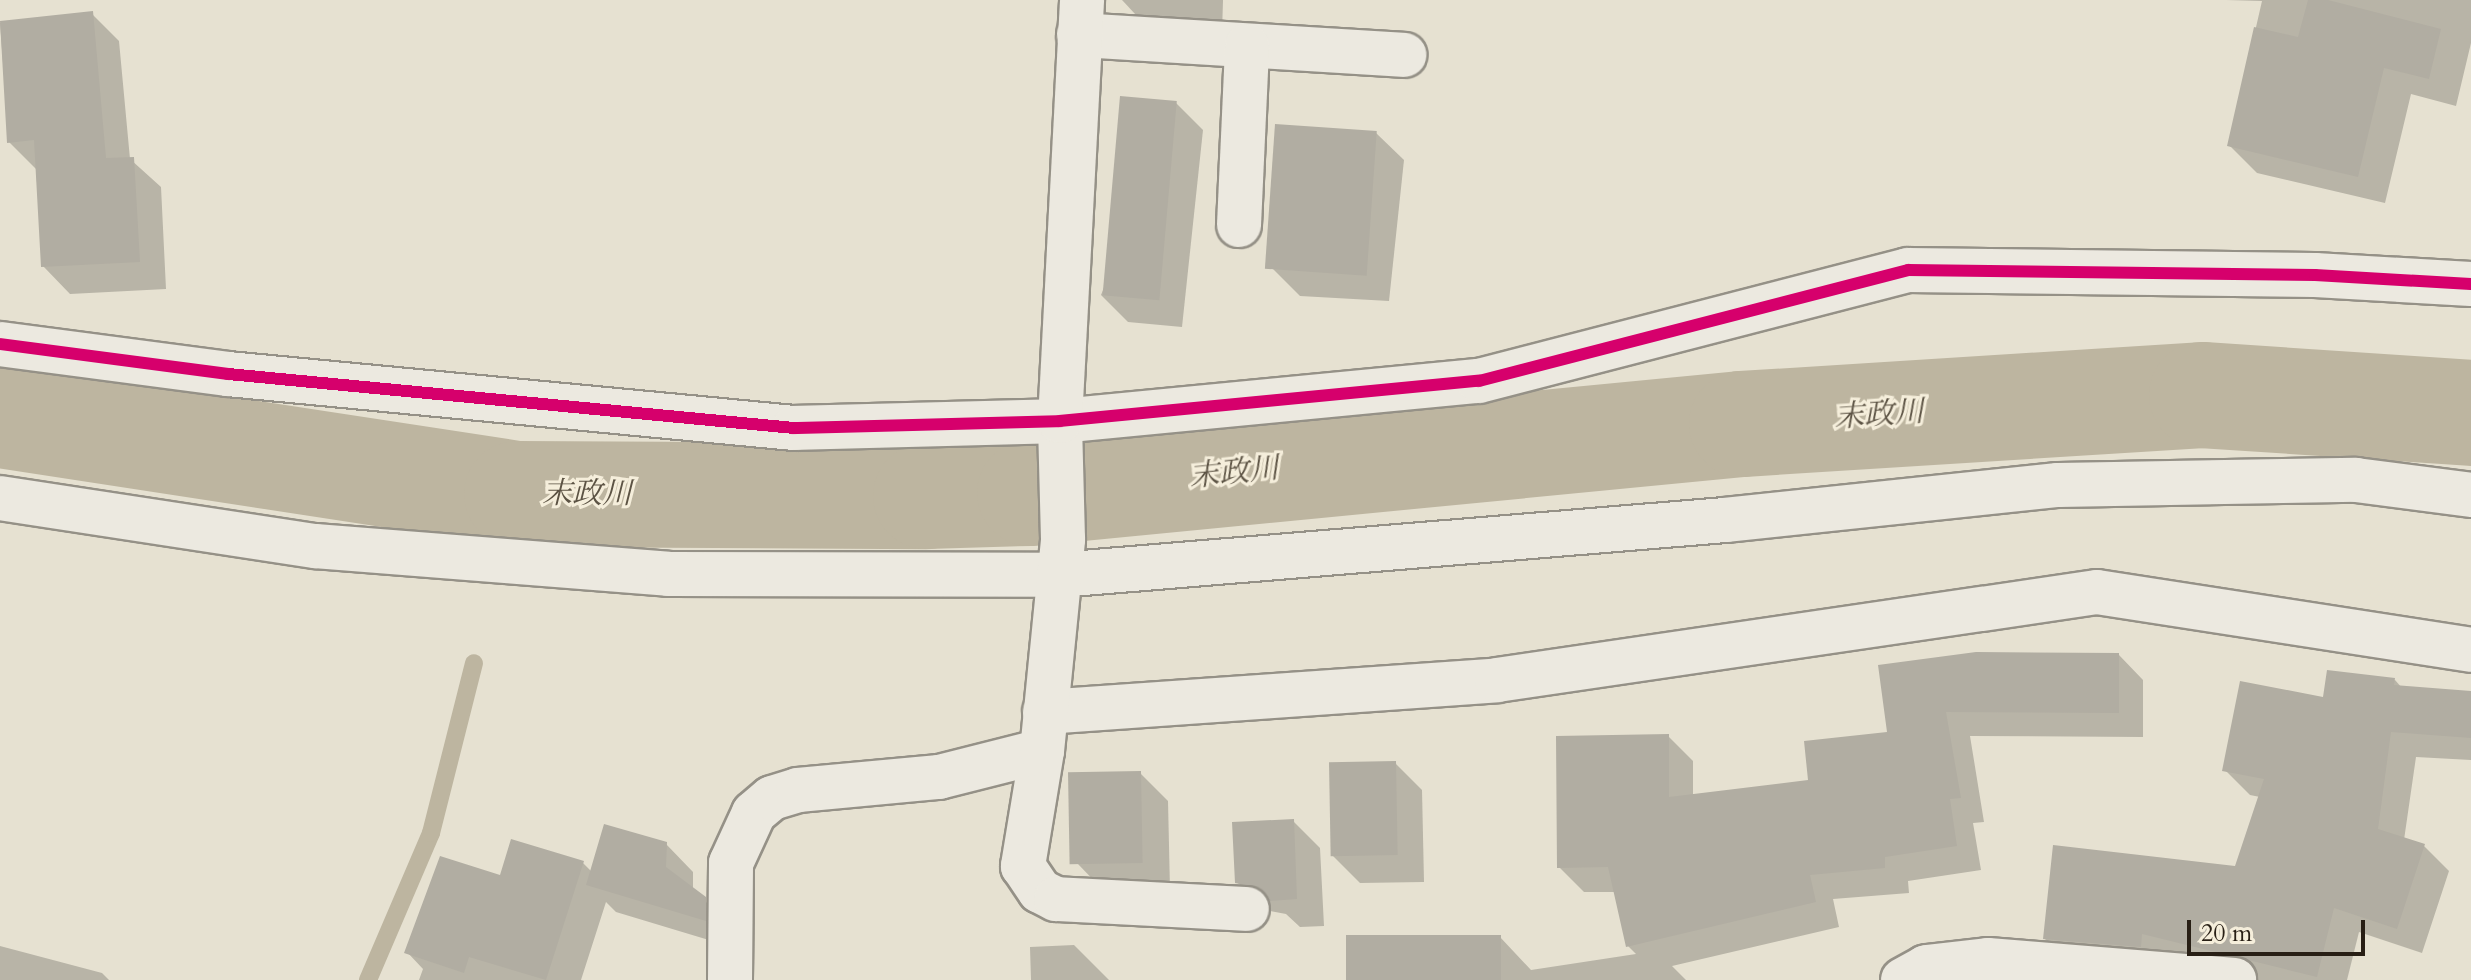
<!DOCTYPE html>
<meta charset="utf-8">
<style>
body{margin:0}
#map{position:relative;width:2471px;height:980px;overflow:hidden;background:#e6e1d1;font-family:Cardo,"Noto Serif JP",serif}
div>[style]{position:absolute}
.shadow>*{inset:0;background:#0003}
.stream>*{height:18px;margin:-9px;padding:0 9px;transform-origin:9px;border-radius:9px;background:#bdb5a0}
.river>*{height:106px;margin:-53px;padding:0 53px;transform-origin:53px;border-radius:53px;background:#bdb5a0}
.building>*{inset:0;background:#b1ada2;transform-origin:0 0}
.roads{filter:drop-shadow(2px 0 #959187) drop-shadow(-2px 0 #959187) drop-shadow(0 2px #959187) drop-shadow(0 -2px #959187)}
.minor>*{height:44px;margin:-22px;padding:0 22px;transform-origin:22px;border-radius:22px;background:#ece9e0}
.cycleway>*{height:12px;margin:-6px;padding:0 6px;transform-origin:6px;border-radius:6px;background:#d6006c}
span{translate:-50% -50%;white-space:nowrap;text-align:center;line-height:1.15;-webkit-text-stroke:6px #f5eedb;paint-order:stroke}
.water-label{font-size:30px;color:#5c5344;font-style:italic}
.scale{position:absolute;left:2187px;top:920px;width:178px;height:36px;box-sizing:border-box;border:4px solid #281f15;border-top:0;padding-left:10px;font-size:24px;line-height:28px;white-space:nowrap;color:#281f15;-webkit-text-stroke:6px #f5eedb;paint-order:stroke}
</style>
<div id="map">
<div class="shadow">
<div style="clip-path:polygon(1122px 0,1223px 0,1222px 33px,1150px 30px)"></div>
<div style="clip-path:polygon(2226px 0,2471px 0,2471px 43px,2456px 106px,2411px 94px,2385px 203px,2257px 173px,2229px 145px,2262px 1px)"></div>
<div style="clip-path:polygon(92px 14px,119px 41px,130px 159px,161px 187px,166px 289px,70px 294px,43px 266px,36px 169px,9px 142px,0 23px)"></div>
<div style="clip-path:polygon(1176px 103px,1203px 130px,1182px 327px,1128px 322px,1101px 295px)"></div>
<div style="clip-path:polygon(1376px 133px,1404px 160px,1389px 301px,1300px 296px,1272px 268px)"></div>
<div style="clip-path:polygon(2119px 655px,2143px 680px,2143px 737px,1970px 736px,1984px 822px,1973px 823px,1981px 870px,1908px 881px,1909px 893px,1833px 899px,1839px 927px,1672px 966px,1686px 980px,1416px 980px,1500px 937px,1531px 970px,1636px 954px,1628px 946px,1615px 892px,1584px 892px,1559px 867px,1668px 736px,1693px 761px,1693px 796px,1810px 781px,1889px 734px,1881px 667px)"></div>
<div style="clip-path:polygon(2395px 680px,2402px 688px,2471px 693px,2471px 760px,2416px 757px,2404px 840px,2424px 846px,2449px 871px,2422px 953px,2359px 932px,2347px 980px,2256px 980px,2205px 968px,2070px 964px,2045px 939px,2236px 868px,2260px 797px,2250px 795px,2225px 770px,2325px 700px)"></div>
<div style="clip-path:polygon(1395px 763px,1422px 790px,1424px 882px,1360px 883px,1332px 855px)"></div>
<div style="clip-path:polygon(1140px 773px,1168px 801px,1170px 890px,1104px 891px,1077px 863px)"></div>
<div style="clip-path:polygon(1293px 821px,1320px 848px,1324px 926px,1300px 927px,1286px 914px,1265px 910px,1237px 882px)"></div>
<div style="clip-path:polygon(666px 844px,693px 872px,693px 890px,732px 926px,732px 947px,616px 912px,606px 902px,581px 980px,419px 980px,423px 969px,407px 952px,501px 877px,583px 863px,592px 872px)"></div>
<div style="clip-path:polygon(1074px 945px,1109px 980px,1031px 980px,1030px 947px)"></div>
<div style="clip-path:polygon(0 946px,102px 973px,109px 980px,0 980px)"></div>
</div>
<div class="stream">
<div style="left:368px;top:980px;width:160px;rotate:-66.8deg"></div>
<div style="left:431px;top:833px;width:175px;rotate:-75.8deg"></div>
</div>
<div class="river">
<div style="left:0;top:415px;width:523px;rotate:8.69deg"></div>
<div style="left:517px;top:494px;width:409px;rotate:0.3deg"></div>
<div style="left:926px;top:496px;width:104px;rotate:-1.7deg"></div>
<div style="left:1030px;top:493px;width:715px;rotate:-5.54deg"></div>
<div style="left:1742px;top:424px;width:461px;rotate:-3.6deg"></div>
<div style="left:2202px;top:395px;width:270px;rotate:3.8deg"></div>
</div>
<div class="building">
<div style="clip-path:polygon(2308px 0,2328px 0,2441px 29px,2429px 79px,2384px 68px,2358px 177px,2227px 146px,2254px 27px,2298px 37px)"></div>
<div style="clip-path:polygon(93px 11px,106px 158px,134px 157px,140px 262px,41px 267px,34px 140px,7px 143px,0 21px)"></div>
<div style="left:1120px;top:96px;width:57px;height:200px;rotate:5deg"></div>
<div style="left:1275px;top:124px;width:102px;height:145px;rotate:4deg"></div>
<div style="clip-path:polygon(1976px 652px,2119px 653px,2119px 713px,1946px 712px,1961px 798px,1950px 799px,1957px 846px,1885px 857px,1885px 868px,1810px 875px,1816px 902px,1626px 947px,1608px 867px,1557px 868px,1556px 736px,1669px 734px,1669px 797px,1808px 780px,1804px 741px,1887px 732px,1878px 665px)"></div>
<div style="clip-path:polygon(2327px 670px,2395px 678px,2394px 685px,2471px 691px,2471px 738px,2391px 732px,2378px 829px,2425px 844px,2397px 929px,2334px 908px,2317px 977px,2142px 934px,2141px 947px,2043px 939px,2053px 845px,2235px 866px,2264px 779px,2222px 771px,2240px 681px,2323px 697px)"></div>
<div style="left:1396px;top:761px;width:94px;height:67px;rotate:89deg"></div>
<div style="left:1141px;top:771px;width:92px;height:73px;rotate:89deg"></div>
<div style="clip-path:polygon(1294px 819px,1297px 899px,1270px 901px,1260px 888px,1235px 883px,1232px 822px)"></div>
<div style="clip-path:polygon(604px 824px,667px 842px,666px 867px,706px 897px,706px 921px,586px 885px)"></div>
<div style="clip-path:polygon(511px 839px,584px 861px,546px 980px,469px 957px,464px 973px,404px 953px,440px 856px,500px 875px)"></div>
<div style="left:1501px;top:935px;width:45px;height:155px;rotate:90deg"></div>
</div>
<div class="roads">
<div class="minor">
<div style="left:1079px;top:35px;width:326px;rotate:3.5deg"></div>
<div style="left:1239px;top:225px;width:179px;rotate:-87.4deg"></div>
<div style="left:0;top:344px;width:230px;rotate:7.5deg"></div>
<div style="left:228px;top:374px;width:569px;rotate:5.45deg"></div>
<div style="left:794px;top:428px;width:266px;rotate:-1.5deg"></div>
<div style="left:1060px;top:421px;width:421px;rotate:-5.5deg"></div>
<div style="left:1479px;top:381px;width:443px;rotate:-14.5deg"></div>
<div style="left:1908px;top:270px;width:407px;rotate:0.7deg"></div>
<div style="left:2315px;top:275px;width:156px;rotate:3.3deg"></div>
<div style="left:0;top:498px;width:319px;rotate:8.7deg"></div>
<div style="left:315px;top:546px;width:354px;rotate:4.5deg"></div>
<div style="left:668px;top:574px;width:391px;rotate:0.1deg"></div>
<div style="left:1059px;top:575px;width:668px;rotate:-4.72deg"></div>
<div style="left:1725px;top:520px;width:335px;rotate:-6deg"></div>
<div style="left:2058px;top:485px;width:298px;rotate:-1deg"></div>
<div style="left:2356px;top:480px;width:116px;rotate:7.4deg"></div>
<div style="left:1045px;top:712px;width:453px;rotate:-4deg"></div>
<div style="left:1497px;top:680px;width:606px;rotate:-8.34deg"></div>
<div style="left:2097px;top:592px;width:378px;rotate:8.8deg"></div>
<div style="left:1042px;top:751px;width:117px;rotate:99.4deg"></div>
<div style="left:1023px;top:866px;width:30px;rotate:56deg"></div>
<div style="left:1040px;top:891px;width:18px;rotate:27deg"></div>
<div style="left:1056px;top:899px;width:191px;rotate:3deg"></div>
<div style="left:730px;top:980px;width:117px;rotate:-89.5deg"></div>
<div style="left:731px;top:863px;width:55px;rotate:-65.3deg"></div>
<div style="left:754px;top:813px;width:23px;rotate:-40deg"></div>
<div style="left:772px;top:798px;width:27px;rotate:-17deg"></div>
<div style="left:798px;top:790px;width:142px;rotate:-5.3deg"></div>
<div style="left:939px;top:777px;width:106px;rotate:-14.2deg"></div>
<div style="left:1042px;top:751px;width:213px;rotate:-84.3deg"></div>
<div style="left:1063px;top:539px;width:118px;rotate:-91.5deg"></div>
<div style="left:1060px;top:421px;width:422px;rotate:-87deg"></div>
<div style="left:1903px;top:980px;width:26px;rotate:-29deg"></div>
<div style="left:1926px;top:967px;width:62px;rotate:-6.4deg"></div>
<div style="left:1988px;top:960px;width:247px;rotate:4.6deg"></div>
</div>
</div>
<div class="cycleway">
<div style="left:0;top:344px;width:230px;rotate:7.5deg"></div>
<div style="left:228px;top:374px;width:569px;rotate:5.45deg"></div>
<div style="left:794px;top:428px;width:266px;rotate:-1.5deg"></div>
<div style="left:1060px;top:421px;width:421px;rotate:-5.5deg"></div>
<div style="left:1479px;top:381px;width:443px;rotate:-14.5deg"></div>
<div style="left:1908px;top:270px;width:407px;rotate:0.7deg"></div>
<div style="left:2315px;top:275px;width:156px;rotate:3.3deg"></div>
</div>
<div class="water-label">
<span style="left:1879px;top:415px;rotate:-4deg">末政川</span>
<span style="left:1234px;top:473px;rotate:-6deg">末政川</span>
<span style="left:587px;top:494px">末政川</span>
</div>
<div class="scale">20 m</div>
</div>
